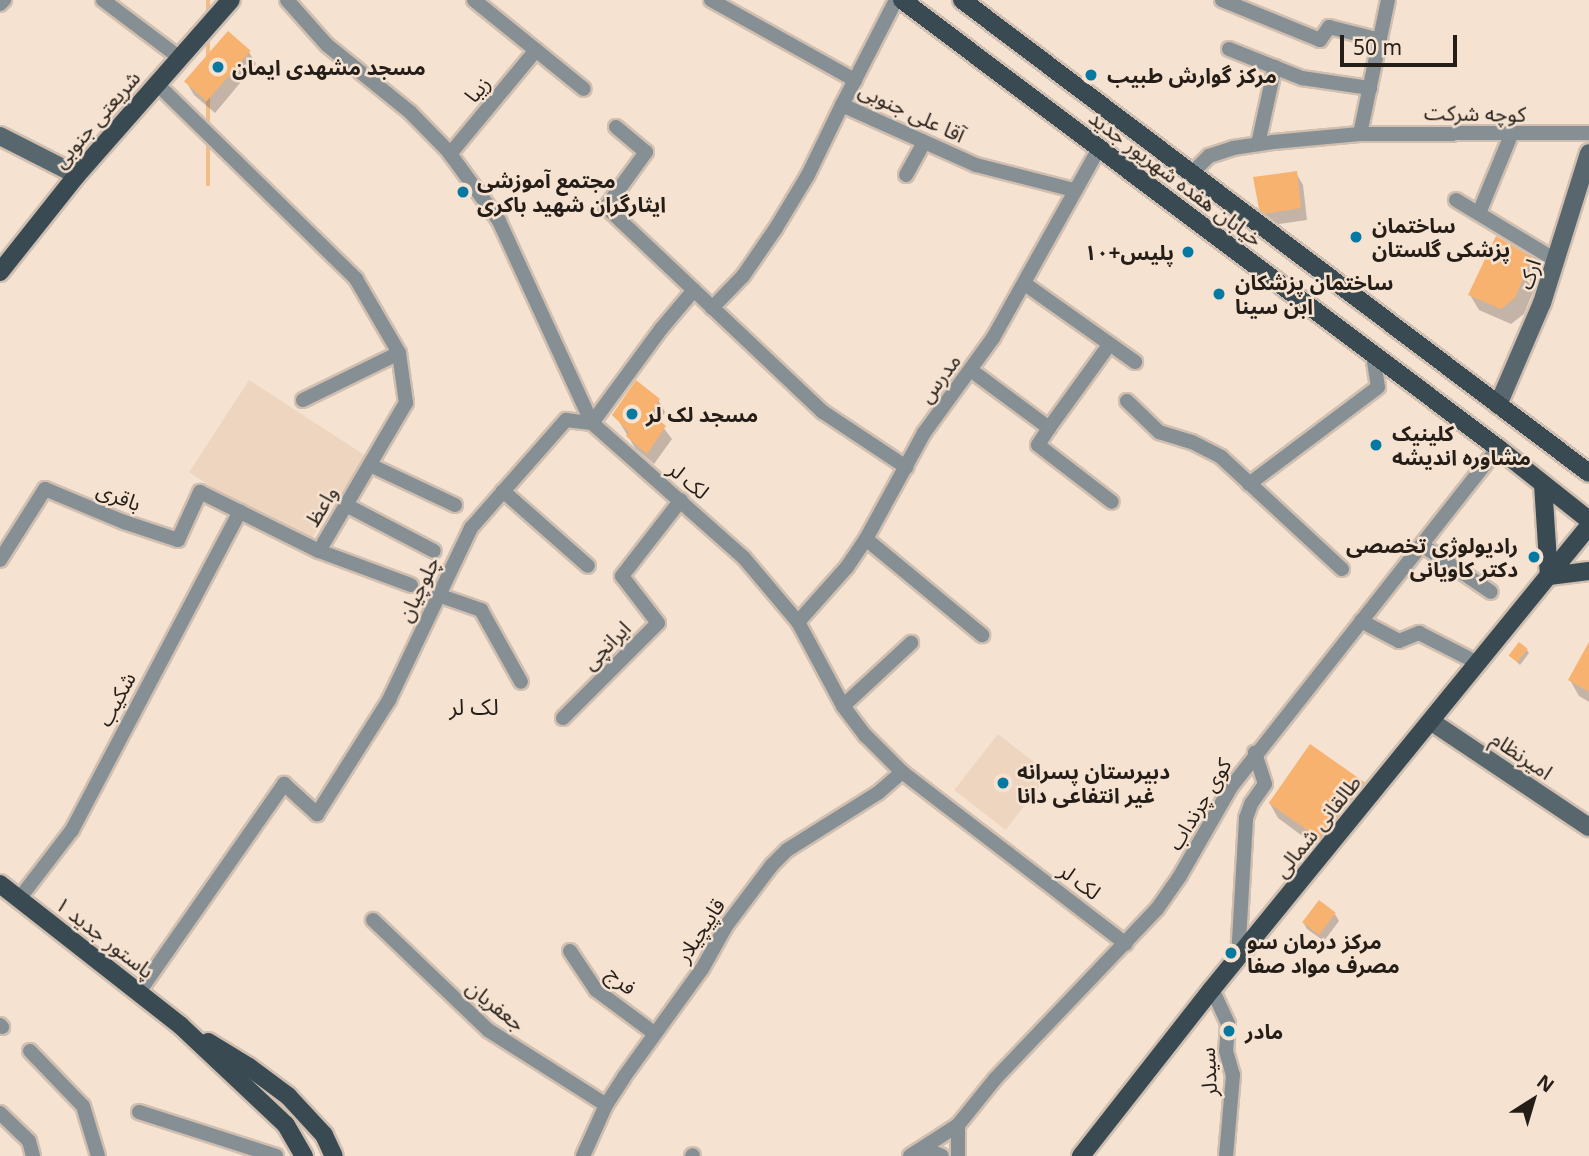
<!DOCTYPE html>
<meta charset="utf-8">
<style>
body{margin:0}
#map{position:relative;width:1589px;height:1156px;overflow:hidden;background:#f5e2d1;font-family:"Noto Sans","Noto Sans Arabic",sans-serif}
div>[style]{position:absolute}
.built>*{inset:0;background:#eed5bf;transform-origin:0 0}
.green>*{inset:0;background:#f2bc89;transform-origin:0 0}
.shadow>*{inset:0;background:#0003}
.building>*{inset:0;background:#f8b26f;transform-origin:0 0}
.roads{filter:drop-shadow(2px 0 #d0bfb0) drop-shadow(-2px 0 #d0bfb0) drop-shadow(0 2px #d0bfb0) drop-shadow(0 -2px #d0bfb0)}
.street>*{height:14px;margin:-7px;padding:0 7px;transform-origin:7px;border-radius:7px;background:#858f94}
.secondary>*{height:18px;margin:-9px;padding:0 9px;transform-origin:9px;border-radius:9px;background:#58666e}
.primary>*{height:18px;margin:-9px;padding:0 9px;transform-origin:9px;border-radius:9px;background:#394a53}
.dots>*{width:19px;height:19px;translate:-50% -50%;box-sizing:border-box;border:4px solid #f5e2d1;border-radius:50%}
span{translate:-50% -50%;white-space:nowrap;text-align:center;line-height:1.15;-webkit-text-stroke:5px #f5e2d1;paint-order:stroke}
.poi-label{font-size:21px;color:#251e18;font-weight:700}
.left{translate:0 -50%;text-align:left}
.right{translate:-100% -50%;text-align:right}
.street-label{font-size:21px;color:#251e18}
.neighbourhood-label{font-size:23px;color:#251e18}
.north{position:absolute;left:1498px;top:1065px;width:70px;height:70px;-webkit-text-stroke:5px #f5e2d1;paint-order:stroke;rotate:37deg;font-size:19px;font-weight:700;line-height:28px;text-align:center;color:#251e18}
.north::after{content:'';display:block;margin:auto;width:24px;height:32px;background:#251e18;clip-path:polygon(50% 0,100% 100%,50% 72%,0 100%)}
.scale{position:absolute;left:1340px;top:35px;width:117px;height:32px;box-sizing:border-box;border:4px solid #251e18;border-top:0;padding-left:9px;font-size:21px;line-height:24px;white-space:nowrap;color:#251e18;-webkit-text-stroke:5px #f5e2d1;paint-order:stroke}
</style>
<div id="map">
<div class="built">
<div style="left:249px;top:380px;width:139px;height:110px;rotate:33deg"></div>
<div style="left:998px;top:734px;width:65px;height:71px;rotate:38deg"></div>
</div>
<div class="green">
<div style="left:206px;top:0;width:4px;height:186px"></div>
</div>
<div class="shadow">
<div style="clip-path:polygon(249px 52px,256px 64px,215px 113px,194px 95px,187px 83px)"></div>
<div style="clip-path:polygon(1296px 173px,1303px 185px,1307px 220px,1272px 225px,1260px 209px)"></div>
<div style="clip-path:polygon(1531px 258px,1540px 275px,1524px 314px,1511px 324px,1479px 310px,1470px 295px)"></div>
<div style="clip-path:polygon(658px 400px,665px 412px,659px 422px,672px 439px,654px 464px,635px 448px,614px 413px)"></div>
<div style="clip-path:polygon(1589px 646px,1589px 702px,1579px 696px,1570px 680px)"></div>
<div style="clip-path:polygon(1527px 650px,1529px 653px,1520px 665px,1511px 656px)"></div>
<div style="clip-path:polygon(1364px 784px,1373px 800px,1328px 855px,1278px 818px,1269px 802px)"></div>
<div style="clip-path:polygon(1335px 914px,1339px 921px,1324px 941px,1307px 929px,1303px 922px)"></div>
</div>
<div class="building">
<div style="left:228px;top:31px;width:30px;height:67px;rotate:41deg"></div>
<div style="clip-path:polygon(1297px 171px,1301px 208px,1264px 214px,1259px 209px,1253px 177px)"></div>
<div style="clip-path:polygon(1496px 236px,1532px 257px,1515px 298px,1501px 309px,1468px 295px)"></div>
<div style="clip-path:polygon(636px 380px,660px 399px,651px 413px,666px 426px,647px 454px,626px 436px,629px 432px,612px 415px)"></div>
<div style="left:1519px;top:642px;width:11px;height:17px;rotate:38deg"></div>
<div style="clip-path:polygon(1589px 642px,1589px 692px,1568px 680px)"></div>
<div style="left:1310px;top:744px;width:67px;height:72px;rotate:35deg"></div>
<div style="left:1319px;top:900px;width:21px;height:28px;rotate:37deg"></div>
</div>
<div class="roads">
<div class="street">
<div style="left:103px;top:0;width:96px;rotate:37deg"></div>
<div style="left:287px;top:0;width:60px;rotate:48.4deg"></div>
<div style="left:327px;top:45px;width:107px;rotate:38.9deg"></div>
<div style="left:410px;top:112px;width:54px;rotate:45.7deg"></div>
<div style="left:448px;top:151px;width:87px;rotate:53.9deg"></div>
<div style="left:499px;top:221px;width:222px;rotate:65.3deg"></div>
<div style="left:592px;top:423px;width:203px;rotate:41.6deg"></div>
<div style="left:744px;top:558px;width:84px;rotate:49.8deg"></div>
<div style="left:798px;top:622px;width:95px;rotate:61.8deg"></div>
<div style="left:843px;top:706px;width:38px;rotate:53deg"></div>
<div style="left:866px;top:736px;width:51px;rotate:45deg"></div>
<div style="left:902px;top:772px;width:282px;rotate:37.5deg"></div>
<div style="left:474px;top:0;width:141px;rotate:39deg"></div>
<div style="left:711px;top:0;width:165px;rotate:29.1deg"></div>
<div style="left:896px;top:0;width:118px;rotate:117.2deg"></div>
<div style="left:842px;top:105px;width:147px;rotate:24.1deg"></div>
<div style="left:976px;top:165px;width:101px;rotate:14.3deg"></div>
<div style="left:1222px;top:0;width:106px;rotate:22.2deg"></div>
<div style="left:1320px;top:40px;width:16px;rotate:-55deg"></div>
<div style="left:1329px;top:27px;width:53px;rotate:14.3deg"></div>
<div style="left:0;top:4px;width:6px;rotate:-45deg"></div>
<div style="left:1229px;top:49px;width:79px;rotate:21.7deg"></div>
<div style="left:1302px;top:78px;width:69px;rotate:8.4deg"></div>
<div style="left:157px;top:84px;width:279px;rotate:44.4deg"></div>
<div style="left:356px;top:279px;width:86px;rotate:59.8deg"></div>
<div style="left:399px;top:353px;width:107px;rotate:153.9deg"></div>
<div style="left:616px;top:127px;width:39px;rotate:40deg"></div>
<div style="left:646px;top:152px;width:68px;rotate:126deg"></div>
<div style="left:606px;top:207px;width:299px;rotate:43.4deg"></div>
<div style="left:823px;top:412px;width:100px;rotate:33.5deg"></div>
<div style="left:1360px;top:134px;width:137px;rotate:-78.2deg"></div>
<div style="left:1258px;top:144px;width:79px;rotate:-77.6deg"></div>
<div style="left:450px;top:154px;width:135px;rotate:-50.4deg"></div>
<div style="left:1193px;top:172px;width:23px;rotate:-45deg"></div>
<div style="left:1209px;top:156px;width:25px;rotate:-18deg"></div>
<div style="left:1233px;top:148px;width:40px;rotate:-8.5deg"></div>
<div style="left:1273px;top:142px;width:87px;rotate:-5.3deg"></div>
<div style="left:1360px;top:134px;width:229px;rotate:-0.3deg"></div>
<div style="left:906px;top:175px;width:37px;rotate:-61deg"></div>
<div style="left:1456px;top:200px;width:118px;rotate:31.1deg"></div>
<div style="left:1479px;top:213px;width:84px;rotate:-67.7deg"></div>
<div style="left:1025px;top:284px;width:135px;rotate:35.3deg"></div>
<div style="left:712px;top:308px;width:45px;rotate:-45.9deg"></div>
<div style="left:743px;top:276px;width:58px;rotate:-55.5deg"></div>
<div style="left:776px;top:228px;width:62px;rotate:-58.9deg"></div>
<div style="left:808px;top:175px;width:78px;rotate:-64.1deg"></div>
<div style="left:972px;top:371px;width:96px;rotate:36.5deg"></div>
<div style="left:1049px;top:428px;width:20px;rotate:123deg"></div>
<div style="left:1038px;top:445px;width:93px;rotate:37.6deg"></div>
<div style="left:1127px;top:401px;width:45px;rotate:44.1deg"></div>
<div style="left:1159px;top:432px;width:34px;rotate:17deg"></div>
<div style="left:1192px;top:442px;width:33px;rotate:27deg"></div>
<div style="left:1221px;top:457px;width:165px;rotate:42.8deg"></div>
<div style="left:1049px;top:428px;width:102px;rotate:-54.1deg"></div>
<div style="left:370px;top:465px;width:94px;rotate:25.2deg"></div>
<div style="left:1249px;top:484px;width:161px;rotate:-36.9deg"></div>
<div style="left:1378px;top:387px;width:32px;rotate:-99deg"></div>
<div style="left:503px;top:491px;width:113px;rotate:41.4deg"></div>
<div style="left:346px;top:505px;width:99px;rotate:27.6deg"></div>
<div style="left:866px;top:539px;width:151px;rotate:39.6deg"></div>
<div style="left:1422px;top:545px;width:83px;rotate:34.3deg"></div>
<div style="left:319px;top:551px;width:98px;rotate:20.3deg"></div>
<div style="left:0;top:560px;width:84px;rotate:-57.6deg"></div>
<div style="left:45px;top:489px;width:86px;rotate:22.7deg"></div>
<div style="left:124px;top:522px;width:57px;rotate:18.4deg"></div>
<div style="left:178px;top:540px;width:53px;rotate:-65.4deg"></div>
<div style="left:200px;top:492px;width:133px;rotate:26.4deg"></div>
<div style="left:319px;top:551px;width:172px;rotate:-59.6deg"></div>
<div style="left:406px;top:403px;width:50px;rotate:-98deg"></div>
<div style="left:438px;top:595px;width:46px;rotate:19.2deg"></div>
<div style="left:481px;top:610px;width:82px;rotate:60.9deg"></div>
<div style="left:1361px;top:621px;width:43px;rotate:27.8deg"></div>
<div style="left:1399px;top:641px;width:22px;rotate:-22deg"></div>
<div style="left:1419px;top:633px;width:66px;rotate:27deg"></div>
<div style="left:798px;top:622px;width:74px;rotate:-48.3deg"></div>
<div style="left:847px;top:567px;width:34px;rotate:-56deg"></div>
<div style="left:866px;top:539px;width:121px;rotate:-61.3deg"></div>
<div style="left:924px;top:433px;width:117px;rotate:-54deg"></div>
<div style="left:993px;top:338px;width:218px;rotate:-60.8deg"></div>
<div style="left:843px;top:706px;width:93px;rotate:-42.8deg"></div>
<div style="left:563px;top:718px;width:134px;rotate:-45deg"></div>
<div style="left:658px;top:623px;width:59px;rotate:-127.5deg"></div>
<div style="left:622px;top:576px;width:96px;rotate:-52.2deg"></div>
<div style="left:19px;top:899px;width:87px;rotate:-52.5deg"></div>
<div style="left:72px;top:830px;width:360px;rotate:-62.2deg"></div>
<div style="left:373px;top:920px;width:159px;rotate:43.7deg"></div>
<div style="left:488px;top:1030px;width:140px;rotate:32.4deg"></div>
<div style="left:570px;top:951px;width:47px;rotate:56.3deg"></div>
<div style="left:596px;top:990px;width:72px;rotate:36.6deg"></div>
<div style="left:1238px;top:958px;width:140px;rotate:-86.7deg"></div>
<div style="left:1246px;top:818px;width:15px;rotate:-70deg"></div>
<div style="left:1251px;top:804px;width:24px;rotate:-55deg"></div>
<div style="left:1265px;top:784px;width:33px;rotate:-108deg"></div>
<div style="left:1212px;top:989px;width:38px;rotate:65deg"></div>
<div style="left:1228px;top:1024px;width:27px;rotate:94deg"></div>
<div style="left:1226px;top:1051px;width:25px;rotate:74deg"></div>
<div style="left:1233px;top:1075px;width:81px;rotate:94.9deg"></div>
<div style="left:139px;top:992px;width:254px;rotate:-55.1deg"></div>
<div style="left:284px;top:784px;width:45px;rotate:42.3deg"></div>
<div style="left:317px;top:814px;width:135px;rotate:-57.7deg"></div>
<div style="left:389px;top:700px;width:191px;rotate:-64.5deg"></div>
<div style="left:471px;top:528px;width:144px;rotate:-48.7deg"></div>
<div style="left:566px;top:420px;width:26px;rotate:7deg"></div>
<div style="left:592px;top:423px;width:117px;rotate:-53.7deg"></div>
<div style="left:661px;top:329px;width:51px;rotate:-49.8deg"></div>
<div style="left:0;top:1025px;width:3px;rotate:45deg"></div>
<div style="left:30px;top:1051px;width:76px;rotate:46.1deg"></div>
<div style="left:83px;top:1106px;width:52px;rotate:73.3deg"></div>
<div style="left:139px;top:1112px;width:144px;rotate:17.8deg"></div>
<div style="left:0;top:1113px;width:40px;rotate:44deg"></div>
<div style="left:29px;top:1141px;width:16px;rotate:75deg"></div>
<div style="left:925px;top:1149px;width:18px;rotate:22deg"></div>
<div style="left:583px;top:1156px;width:56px;rotate:-65.7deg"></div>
<div style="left:606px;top:1105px;width:33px;rotate:-57deg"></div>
<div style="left:624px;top:1077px;width:133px;rotate:-54.2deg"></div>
<div style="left:702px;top:969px;width:49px;rotate:-60.8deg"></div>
<div style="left:726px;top:926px;width:76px;rotate:-53deg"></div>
<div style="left:772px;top:865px;width:21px;rotate:-45deg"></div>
<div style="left:787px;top:850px;width:107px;rotate:-32.1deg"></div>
<div style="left:878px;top:793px;width:32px;rotate:-41deg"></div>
<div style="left:692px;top:1156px;width:1px;rotate:-45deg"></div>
<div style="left:910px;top:1156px;width:57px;rotate:-32.9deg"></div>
<div style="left:958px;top:1125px;width:59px;rotate:-51.2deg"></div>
<div style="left:995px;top:1079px;width:235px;rotate:-46.4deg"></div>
<div style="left:1157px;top:909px;width:40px;rotate:-55.1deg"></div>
<div style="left:1180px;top:876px;width:103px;rotate:-60.2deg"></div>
<div style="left:1231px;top:787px;width:432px;rotate:-51.8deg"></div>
<div style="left:958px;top:1156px;width:31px;rotate:-90deg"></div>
</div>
<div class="secondary">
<div style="left:0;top:136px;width:86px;rotate:26.9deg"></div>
<div style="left:1498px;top:405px;width:111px;rotate:-66.7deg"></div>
<div style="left:1542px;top:303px;width:157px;rotate:-72.6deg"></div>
<div style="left:1432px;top:722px;width:189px;rotate:33.8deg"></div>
</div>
<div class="primary">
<div style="left:902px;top:0;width:746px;rotate:36.93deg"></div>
<div style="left:1498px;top:448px;width:116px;rotate:38.4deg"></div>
<div style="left:962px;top:0;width:785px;rotate:37.03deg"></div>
<div style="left:0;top:272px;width:124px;rotate:-51.6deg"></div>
<div style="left:77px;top:175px;width:233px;rotate:-48.7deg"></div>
<div style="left:1543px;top:484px;width:92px;rotate:86.3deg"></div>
<div style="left:1549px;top:576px;width:40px;rotate:-7.1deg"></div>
<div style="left:0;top:884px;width:230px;rotate:38.1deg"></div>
<div style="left:181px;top:1026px;width:144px;rotate:43.3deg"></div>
<div style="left:286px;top:1125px;width:36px;rotate:60deg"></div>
<div style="left:208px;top:1042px;width:48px;rotate:31.4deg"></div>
<div style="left:249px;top:1067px;width:49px;rotate:36.6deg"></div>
<div style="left:288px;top:1096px;width:53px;rotate:47.3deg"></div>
<div style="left:324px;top:1135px;width:23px;rotate:65deg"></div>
<div style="left:1081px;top:1156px;width:212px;rotate:-51.9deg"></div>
<div style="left:1212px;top:989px;width:597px;rotate:-50.85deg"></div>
</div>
</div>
<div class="dots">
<div style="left:218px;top:67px;background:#0579a2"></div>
<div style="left:1091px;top:75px;background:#0579a2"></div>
<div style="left:463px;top:192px;background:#0579a2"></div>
<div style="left:1356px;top:237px;background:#0579a2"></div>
<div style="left:1188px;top:252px;background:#0579a2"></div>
<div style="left:1219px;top:294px;background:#0579a2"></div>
<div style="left:632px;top:414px;background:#0579a2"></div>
<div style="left:1376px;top:445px;background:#0579a2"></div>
<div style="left:1534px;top:557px;background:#0579a2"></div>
<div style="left:1003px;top:783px;background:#0579a2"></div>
<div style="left:1231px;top:953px;background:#0579a2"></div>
<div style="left:1229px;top:1031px;background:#0579a2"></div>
</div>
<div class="poi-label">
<span class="left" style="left:232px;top:67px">مسجد مشهدی ایمان</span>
<span class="left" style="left:1107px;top:75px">مرکز گوارش طبیب</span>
<span class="left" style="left:477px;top:192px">مجتمع آموزشی<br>ایثارگران شهید باکری</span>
<span class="left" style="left:1372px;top:237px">ساختمان<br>پزشکی گلستان</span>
<span class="right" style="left:1174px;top:252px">پلیس+۱۰</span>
<span class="left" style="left:1235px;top:294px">ساختمان پزشکان<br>ابن سینا</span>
<span class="left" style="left:646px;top:414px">مسجد لک لر</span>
<span class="left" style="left:1392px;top:445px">کلینیک<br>مشاوره اندیشه</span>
<span class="right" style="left:1518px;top:557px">رادیولوژی تخصصی<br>دکتر کاویانی</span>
<span class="left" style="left:1017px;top:783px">دبیرستان پسرانه<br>غیر انتفاعی دانا</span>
<span class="left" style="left:1247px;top:953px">مرکز درمان سو<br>مصرف مواد صفا</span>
<span class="left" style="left:1245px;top:1031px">مادر</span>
</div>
<div class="street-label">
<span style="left:477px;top:89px;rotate:-50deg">زیبا</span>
<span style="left:912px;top:112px;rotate:25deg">آقا علی جنوبی</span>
<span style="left:1475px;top:113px;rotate:1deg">کوچه شرکت</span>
<span style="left:96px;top:119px;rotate:-49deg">شریعتی جنوبی</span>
<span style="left:1176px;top:178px;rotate:37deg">خیابان هفده شهریور جدید</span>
<span style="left:1529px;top:274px;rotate:-71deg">ارک</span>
<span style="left:939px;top:378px;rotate:-53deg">مدرس</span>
<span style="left:689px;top:480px;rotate:40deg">لک لر</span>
<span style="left:119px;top:496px;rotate:21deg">باقری</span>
<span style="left:321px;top:506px;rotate:-59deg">واعظ</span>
<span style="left:418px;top:589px;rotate:-64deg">چلوچیان</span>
<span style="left:606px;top:645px;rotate:-45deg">ایرانچی</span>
<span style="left:116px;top:699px;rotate:-62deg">شکیب</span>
<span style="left:1522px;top:755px;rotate:34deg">امیرنظام</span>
<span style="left:1199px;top:804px;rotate:-59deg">کوی چرنداب</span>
<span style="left:1317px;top:826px;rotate:-51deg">طالقانی شمالی</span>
<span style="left:1080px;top:881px;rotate:37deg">لک لر</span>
<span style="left:700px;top:930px;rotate:-57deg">قاپیچیلار</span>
<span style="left:105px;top:937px;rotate:38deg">پاستور جدید ۱</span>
<span style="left:622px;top:980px;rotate:42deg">فرج</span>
<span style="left:496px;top:1005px;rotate:39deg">جعفریان</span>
<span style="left:1208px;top:1072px;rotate:-93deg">سیدلر</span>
</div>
<div class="neighbourhood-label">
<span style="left:474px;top:706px">لک لر</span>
</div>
<div class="north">N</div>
<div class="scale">50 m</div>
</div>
